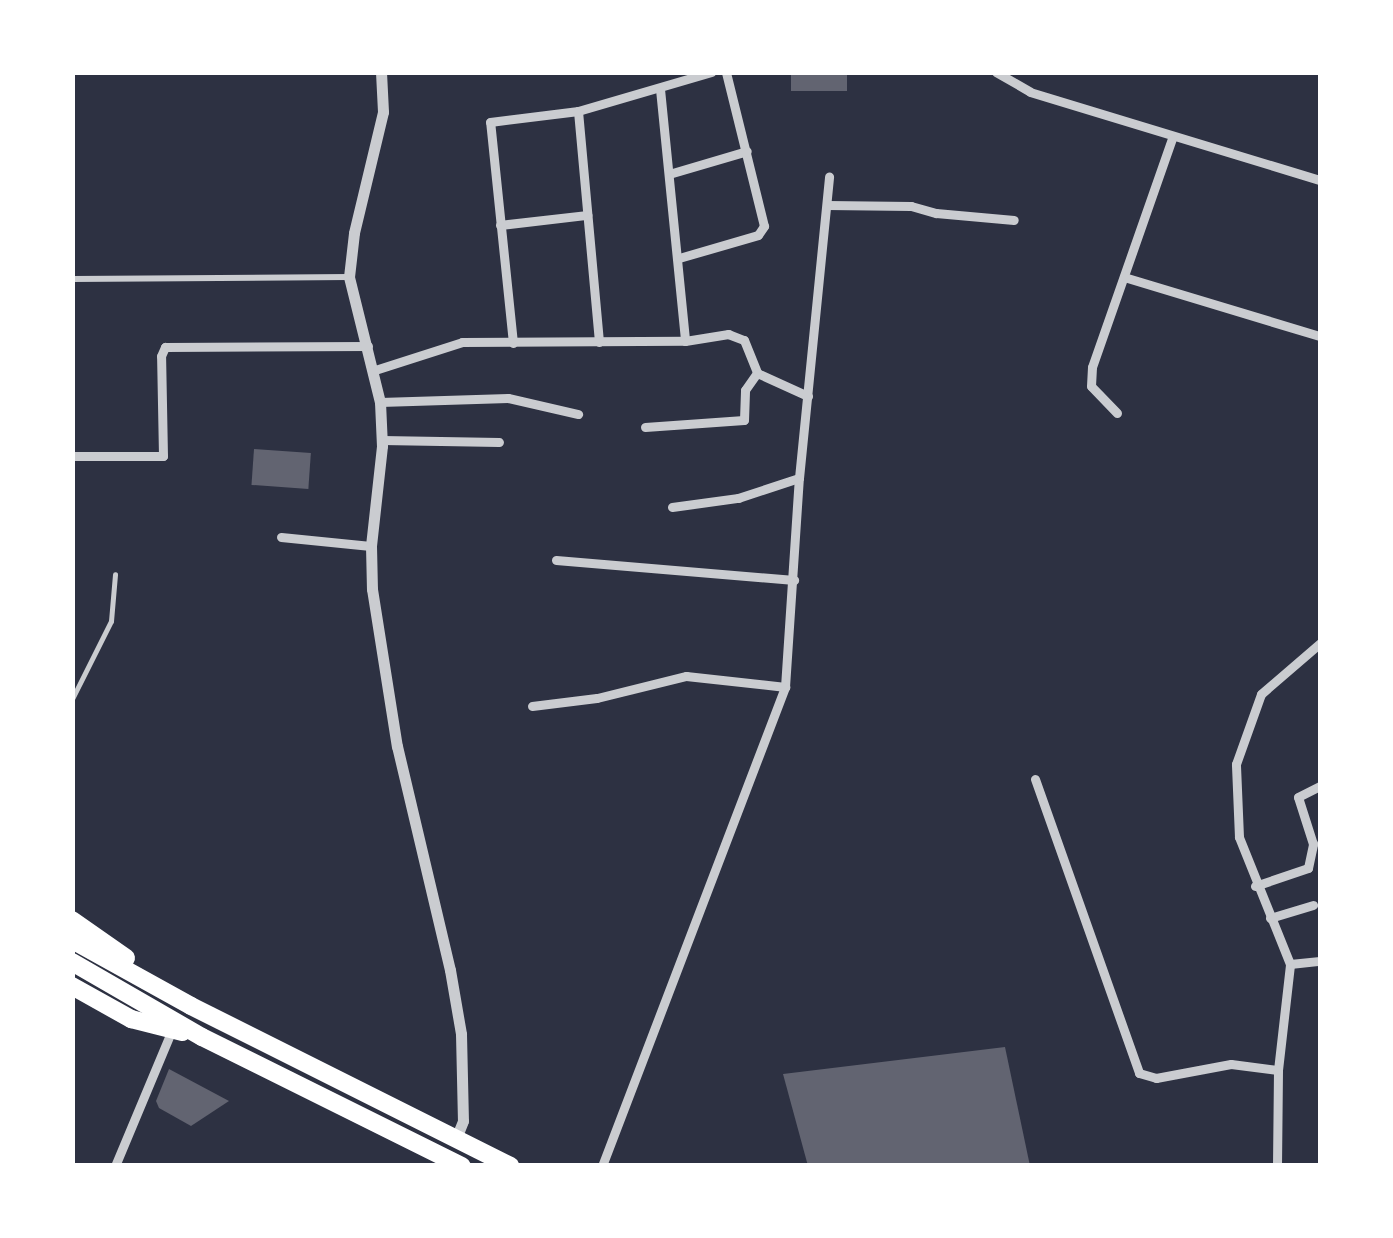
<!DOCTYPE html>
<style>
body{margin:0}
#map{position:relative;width:1393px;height:1238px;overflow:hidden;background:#2d3142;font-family:Ubuntu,sans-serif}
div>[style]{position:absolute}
.building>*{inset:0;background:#626471;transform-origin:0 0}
.service>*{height:5px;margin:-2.5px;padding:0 2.5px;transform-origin:2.5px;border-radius:2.5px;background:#caccd0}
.pedestrian>*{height:6px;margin:-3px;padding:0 3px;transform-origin:3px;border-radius:3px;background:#caccd0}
.minor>*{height:9px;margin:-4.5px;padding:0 4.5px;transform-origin:4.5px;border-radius:4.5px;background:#caccd0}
.tertiary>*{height:11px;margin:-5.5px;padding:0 5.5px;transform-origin:5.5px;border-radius:5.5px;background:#caccd0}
.motorway>*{height:18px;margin:-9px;padding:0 9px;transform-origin:9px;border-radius:9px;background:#fff}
span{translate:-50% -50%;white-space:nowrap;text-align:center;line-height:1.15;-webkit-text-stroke:10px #fff;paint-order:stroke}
.frame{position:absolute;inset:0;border:75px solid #fff;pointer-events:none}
</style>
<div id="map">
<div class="building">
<div style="left:791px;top:72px;width:56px;height:19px"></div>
<div style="left:254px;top:449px;width:57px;height:36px;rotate:4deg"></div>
<div style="clip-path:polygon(1005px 1047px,1030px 1166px,808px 1166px,783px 1074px)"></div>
<div style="clip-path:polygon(169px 1069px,229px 1101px,191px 1126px,159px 1108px,156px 1101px)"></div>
</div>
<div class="service">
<div style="left:72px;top:699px;width:87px;rotate:-63.4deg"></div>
<div style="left:111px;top:621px;width:47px;rotate:-85.1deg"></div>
</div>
<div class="pedestrian">
<div style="left:72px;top:279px;width:277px;rotate:-0.4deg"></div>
</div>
<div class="minor">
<div style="left:996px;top:72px;width:39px;rotate:30deg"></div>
<div style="left:1030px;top:92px;width:303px;rotate:16.9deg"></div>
<div style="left:660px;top:89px;width:253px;rotate:84.3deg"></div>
<div style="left:578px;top:111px;width:232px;rotate:84.8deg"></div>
<div style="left:669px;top:174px;width:81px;rotate:-16.4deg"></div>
<div style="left:827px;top:205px;width:84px;rotate:0.7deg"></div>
<div style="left:911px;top:206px;width:26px;rotate:16deg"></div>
<div style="left:936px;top:213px;width:78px;rotate:5.1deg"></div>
<div style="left:500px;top:225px;width:88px;rotate:-6.6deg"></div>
<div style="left:679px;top:258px;width:82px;rotate:-16.2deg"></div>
<div style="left:758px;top:235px;width:11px;rotate:-56deg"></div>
<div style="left:764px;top:226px;width:159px;rotate:-103.9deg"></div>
<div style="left:1124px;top:277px;width:205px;rotate:16.8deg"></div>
<div style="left:513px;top:343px;width:222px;rotate:-95.9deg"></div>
<div style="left:490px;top:122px;width:89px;rotate:-7.1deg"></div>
<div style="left:578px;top:111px;width:139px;rotate:-16.3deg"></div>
<div style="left:375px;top:370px;width:91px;rotate:-17.8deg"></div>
<div style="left:462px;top:342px;width:223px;rotate:-0.3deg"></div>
<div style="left:685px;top:341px;width:44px;rotate:-9.2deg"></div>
<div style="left:728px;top:334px;width:17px;rotate:21deg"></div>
<div style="left:744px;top:340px;width:35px;rotate:68deg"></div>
<div style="left:757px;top:373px;width:56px;rotate:24.3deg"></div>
<div style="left:380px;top:402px;width:128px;rotate:-1.8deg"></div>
<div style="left:508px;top:398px;width:72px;rotate:12.9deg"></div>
<div style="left:1117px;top:413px;width:37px;rotate:-134deg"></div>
<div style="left:1091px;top:386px;width:19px;rotate:-87deg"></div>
<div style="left:1092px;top:367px;width:242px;rotate:-70.7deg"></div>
<div style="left:645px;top:427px;width:99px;rotate:-4deg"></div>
<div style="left:744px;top:420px;width:30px;rotate:-88deg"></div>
<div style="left:745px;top:390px;width:21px;rotate:-55deg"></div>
<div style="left:382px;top:440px;width:117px;rotate:1deg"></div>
<div style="left:72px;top:456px;width:91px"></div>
<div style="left:163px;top:456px;width:100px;rotate:-91.1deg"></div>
<div style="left:161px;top:356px;width:10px;rotate:-66deg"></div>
<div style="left:165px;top:347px;width:203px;rotate:-0.3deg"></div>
<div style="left:672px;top:507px;width:67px;rotate:-7.8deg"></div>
<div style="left:738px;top:498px;width:64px;rotate:-18.2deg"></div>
<div style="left:281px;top:537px;width:90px;rotate:5.7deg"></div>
<div style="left:556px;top:560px;width:239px;rotate:4.8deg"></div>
<div style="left:532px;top:706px;width:65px;rotate:-7deg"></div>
<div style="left:597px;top:698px;width:92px;rotate:-13.9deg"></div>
<div style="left:686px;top:676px;width:100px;rotate:6.3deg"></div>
<div style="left:1035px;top:779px;width:312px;rotate:70.5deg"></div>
<div style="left:1139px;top:1073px;width:18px;rotate:16deg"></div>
<div style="left:1156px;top:1078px;width:76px;rotate:-10.6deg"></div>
<div style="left:1231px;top:1064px;width:47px;rotate:7.3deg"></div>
<div style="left:1255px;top:886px;width:56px;rotate:-18.8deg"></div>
<div style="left:1308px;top:868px;width:25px;rotate:-78deg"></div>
<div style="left:1313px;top:844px;width:49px;rotate:-107.7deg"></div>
<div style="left:1298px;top:797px;width:25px;rotate:-27deg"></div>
<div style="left:1270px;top:918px;width:45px;rotate:-16.8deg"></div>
<div style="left:1290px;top:964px;width:30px;rotate:-6deg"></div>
<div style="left:115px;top:1166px;width:147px;rotate:-67.3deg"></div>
<div style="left:602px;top:1166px;width:513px;rotate:-69.09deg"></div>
<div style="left:785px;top:687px;width:209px;rotate:-86.2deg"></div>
<div style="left:799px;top:478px;width:303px;rotate:-84.3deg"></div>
<div style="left:1277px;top:1166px;width:96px;rotate:-89.4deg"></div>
<div style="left:1278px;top:1070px;width:107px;rotate:-83.5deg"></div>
<div style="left:1290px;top:964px;width:137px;rotate:-111.9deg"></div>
<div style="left:1239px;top:837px;width:73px;rotate:-92.4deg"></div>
<div style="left:1236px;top:764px;width:74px;rotate:-70.3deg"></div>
<div style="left:1261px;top:694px;width:78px;rotate:-40.8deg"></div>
</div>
<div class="tertiary">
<div style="left:381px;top:72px;width:40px;rotate:87.1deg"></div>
<div style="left:383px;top:112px;width:124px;rotate:103.5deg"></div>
<div style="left:354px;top:233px;width:44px;rotate:96.5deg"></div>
<div style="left:349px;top:277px;width:129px;rotate:76.1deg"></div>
<div style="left:380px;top:402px;width:44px;rotate:87.4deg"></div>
<div style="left:382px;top:446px;width:101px;rotate:96.3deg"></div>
<div style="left:371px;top:546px;width:43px;rotate:88.7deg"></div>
<div style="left:372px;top:589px;width:159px;rotate:81deg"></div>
<div style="left:397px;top:746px;width:230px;rotate:76.7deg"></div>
<div style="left:450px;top:970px;width:65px;rotate:80.2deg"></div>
<div style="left:461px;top:1034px;width:87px;rotate:88.7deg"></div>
<div style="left:463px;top:1121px;width:16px;rotate:112deg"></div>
</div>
<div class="motorway">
<div style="left:72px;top:920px;width:66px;rotate:35.1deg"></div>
<div style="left:72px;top:940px;width:136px;rotate:29deg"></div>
<div style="left:191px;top:1006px;width:357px;rotate:26.6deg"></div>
<div style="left:72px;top:962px;width:150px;rotate:30deg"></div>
<div style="left:202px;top:1037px;width:290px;rotate:26.4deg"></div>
<div style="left:72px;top:986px;width:68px;rotate:29.2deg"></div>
<div style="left:131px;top:1019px;width:53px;rotate:14.3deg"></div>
</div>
<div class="frame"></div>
</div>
